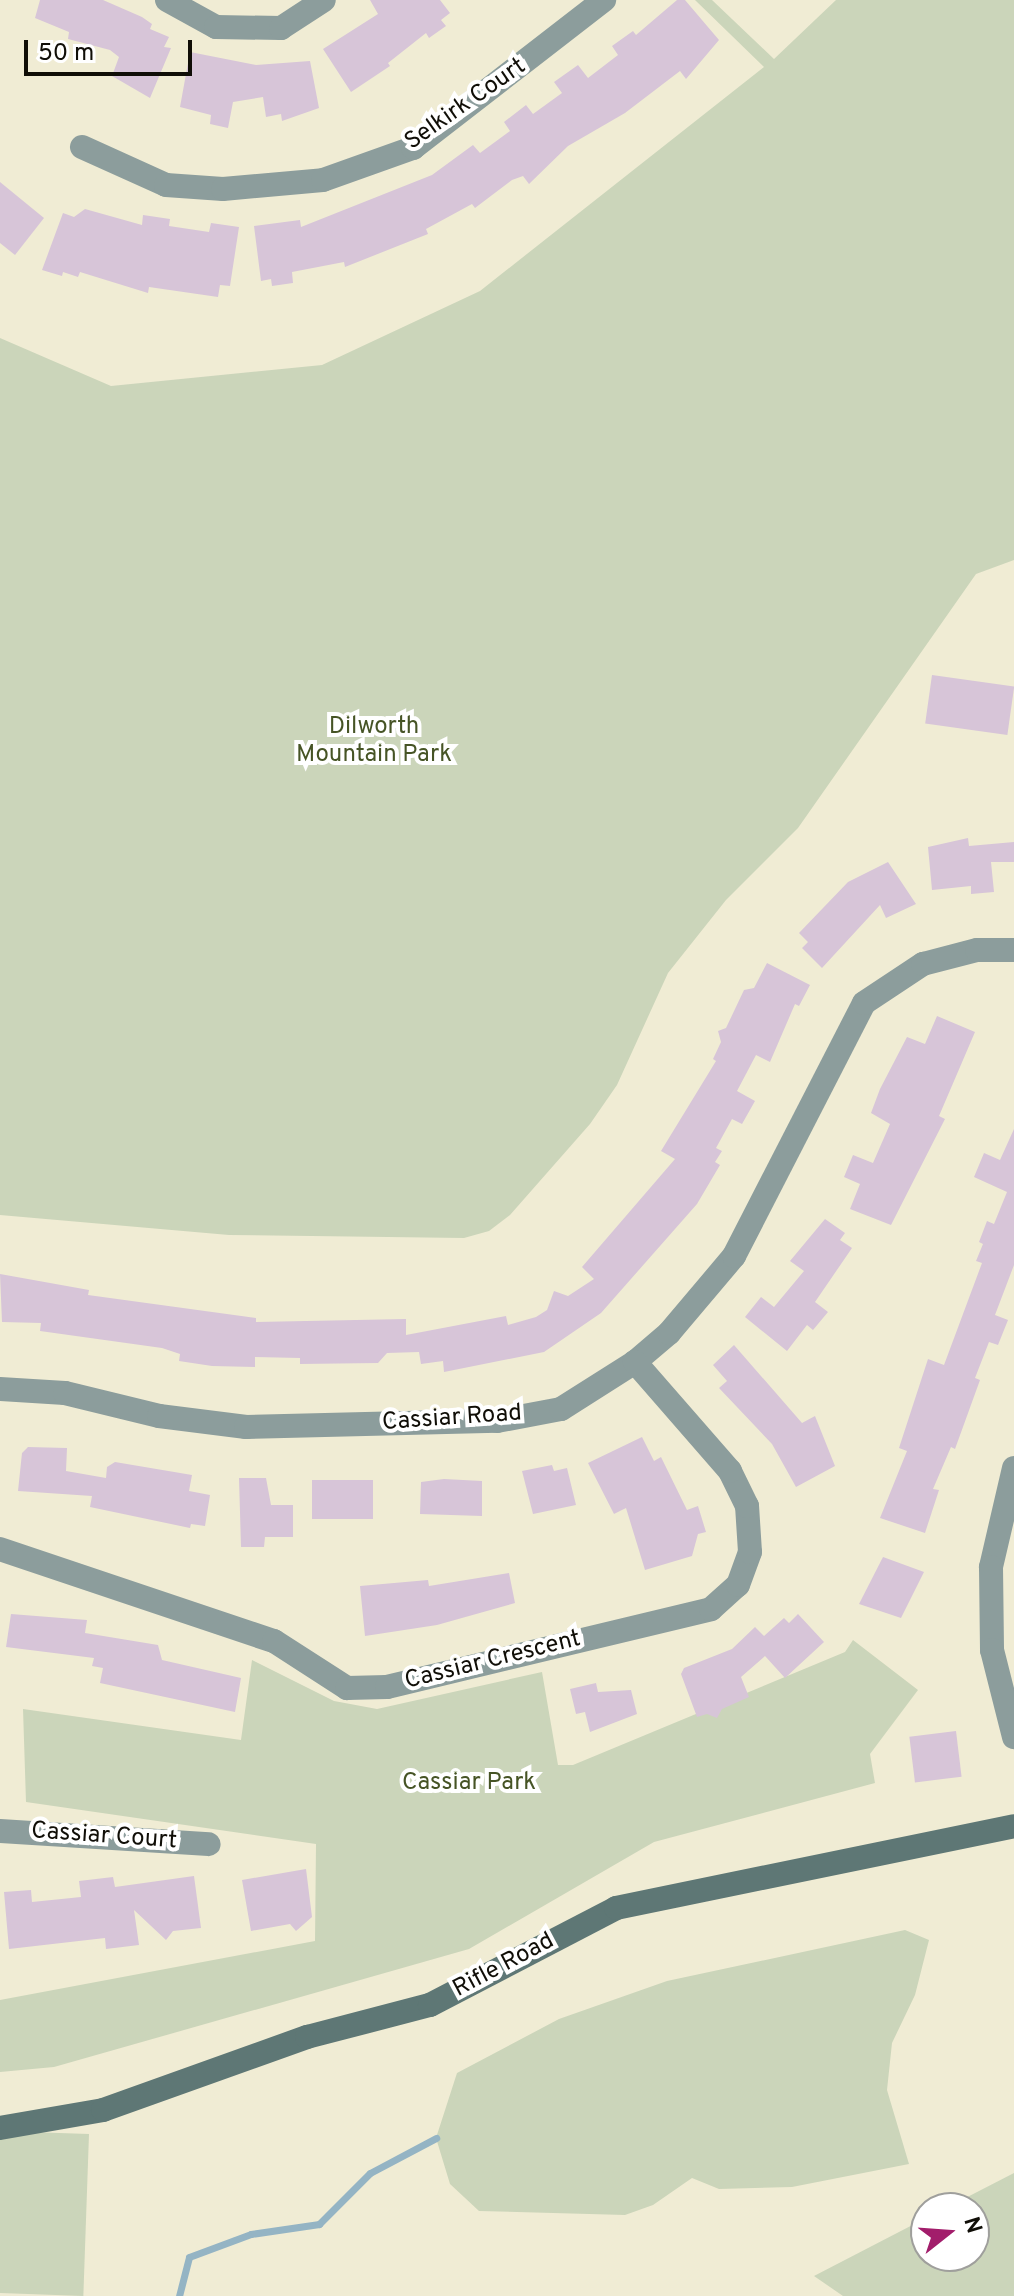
<!DOCTYPE html>
<style>
body{margin:0}
#map{position:relative;width:1014px;height:2296px;overflow:hidden;background:#f0ecd4;font-family:Overpass,sans-serif}
div>[style]{position:absolute}
.green>*{inset:0;background:#cbd5ba;transform-origin:0 0}
.stream>*{height:7px;margin:-3.5px;padding:0 3.5px;transform-origin:3.5px;border-radius:3.5px;background:#94b4c4}
.building>*{inset:0;background:#d7c5d8;transform-origin:0 0}
.street>*{height:24px;margin:-12px;padding:0 12px;transform-origin:12px;border-radius:12px;background:#8c9d9c}
.secondary>*{height:24px;margin:-12px;padding:0 12px;transform-origin:12px;border-radius:12px;background:#5e7775}
span{translate:-50% -50%;white-space:nowrap;text-align:center;line-height:1.15;-webkit-text-stroke:8px #fff;paint-order:stroke}
.street-label{font-size:24px;color:#100e07}
.park-label{font-size:24px;color:#465425}
.north{position:absolute;left:910px;top:2192px;width:80px;height:80px;box-sizing:border-box;background:#fff;border:2px solid #9f9f9c;border-radius:50%;rotate:73deg;font-size:22px;font-weight:700;line-height:32px;text-align:center;color:#100e07}
.north::after{content:'';display:block;margin:auto;width:28px;height:36px;background:#a21d6b;clip-path:polygon(50% 0,100% 100%,50% 72%,0 100%)}
.scale{position:absolute;left:24px;top:40px;width:168px;height:36px;box-sizing:border-box;border:4px solid #100e07;border-top:0;padding-left:10px;font-size:24px;line-height:28px;white-space:nowrap;color:#100e07;-webkit-text-stroke:6px #fff;paint-order:stroke}
</style>
<div id="map">
<div class="green">
<div style="clip-path:polygon(695px 0,712px 0,774px 59px,836px 0,1014px 0,1014px 560px,976px 574px,798px 828px,726px 900px,668px 973px,617px 1085px,590px 1124px,510px 1215px,489px 1231px,464px 1238px,229px 1235px,0 1215px,0 338px,111px 386px,322px 365px,480px 291px,764px 67px)"></div>
<div style="clip-path:polygon(853px 1640px,918px 1690px,870px 1754px,875px 1783px,654px 1842px,469px 1949px,54px 2067px,0 2072px,0 2000px,315px 1941px,316px 1844px,26px 1802px,23px 1709px,241px 1740px,252px 1660px,334px 1701px,377px 1709px,542px 1672px,558px 1765px,573px 1765px,845px 1652px)"></div>
<div style="clip-path:polygon(905px 1930px,929px 1940px,915px 1995px,892px 2043px,887px 2090px,909px 2164px,792px 2187px,719px 2189px,692px 2178px,653px 2205px,625px 2215px,479px 2211px,450px 2184px,436px 2138px,457px 2073px,559px 2019px,667px 1981px)"></div>
<div style="left:89px;top:2134px;width:162px;height:89px;rotate:92deg"></div>
<div style="clip-path:polygon(1014px 2173px,1014px 2296px,843px 2296px,814px 2276px,926px 2218px,926px 2256px,974px 2256px,974px 2208px,946px 2208px)"></div>
</div>
<div class="stream">
<div style="left:179px;top:2296px;width:40px;rotate:-75.6deg"></div>
<div style="left:189px;top:2257px;width:66px;rotate:-20.4deg"></div>
<div style="left:251px;top:2234px;width:69px;rotate:-8.4deg"></div>
<div style="left:319px;top:2224px;width:72px;rotate:-45deg"></div>
<div style="left:370px;top:2173px;width:75px;rotate:-27.9deg"></div>
</div>
<div class="building">
<div style="clip-path:polygon(40px 0,103px 0,142px 17px,152px 24px,150px 29px,169px 37px,164px 47px,171px 48px,150px 98px,112px 76px,119px 57px,110px 50px,68px 39px,69px 32px,35px 18px)"></div>
<div style="clip-path:polygon(370px 0,440px 0,450px 13px,441px 20px,446px 26px,429px 38px,426px 33px,388px 63px,390px 66px,351px 92px,323px 49px,378px 14px)"></div>
<div style="clip-path:polygon(677px 0,685px 0,719px 40px,686px 79px,680px 71px,625px 113px,568px 146px,529px 184px,523px 176px,512px 180px,475px 208px,472px 204px,426px 229px,428px 234px,345px 267px,344px 262px,292px 272px,293px 283px,272px 286px,271px 279px,261px 281px,254px 226px,300px 220px,301px 227px,432px 175px,473px 145px,480px 153px,510px 131px,504px 122px,526px 105px,533px 114px,562px 93px,554px 82px,578px 65px,588px 78px,618px 55px,612px 46px,633px 31px,636px 35px)"></div>
<div style="clip-path:polygon(190px 52px,256px 65px,310px 61px,319px 108px,282px 121px,281px 114px,266px 117px,263px 97px,233px 102px,228px 128px,210px 124px,211px 115px,180px 107px)"></div>
<div style="clip-path:polygon(0 182px,44px 218px,15px 255px,0 243px)"></div>
<div style="clip-path:polygon(85px 209px,142px 225px,143px 215px,170px 219px,169px 226px,209px 232px,211px 223px,239px 227px,230px 286px,220px 285px,218px 297px,149px 287px,148px 293px,80px 272px,78px 277px,63px 272px,62px 276px,42px 270px,63px 213px,74px 217px)"></div>
<div style="left:932px;top:675px;width:83px;height:49px;rotate:8deg"></div>
<div style="clip-path:polygon(968px 838px,969px 846px,1014px 842px,1014px 862px,991px 862px,994px 892px,971px 894px,971px 886px,932px 890px,928px 847px)"></div>
<div style="clip-path:polygon(888px 862px,916px 904px,886px 918px,880px 905px,822px 968px,802px 948px,808px 942px,799px 933px,848px 882px)"></div>
<div style="clip-path:polygon(767px 963px,810px 985px,799px 1006px,795px 1004px,770px 1062px,756px 1055px,737px 1091px,755px 1101px,742px 1124px,732px 1119px,716px 1148px,722px 1151px,715px 1162px,720px 1165px,697px 1204px,601px 1313px,544px 1352px,444px 1372px,443px 1361px,421px 1364px,419px 1352px,387px 1353px,378px 1363px,300px 1364px,300px 1358px,255px 1357px,255px 1367px,212px 1366px,179px 1361px,180px 1354px,162px 1348px,40px 1331px,41px 1323px,2px 1322px,0 1274px,89px 1290px,88px 1295px,256px 1318px,256px 1322px,406px 1319px,406px 1335px,506px 1316px,508px 1325px,536px 1317px,547px 1310px,554px 1291px,568px 1296px,594px 1279px,582px 1267px,675px 1159px,661px 1151px,716px 1061px,713px 1059px,721px 1042px,718px 1031px,726px 1028px,744px 990px,754px 988px)"></div>
<div style="clip-path:polygon(937px 1016px,975px 1032px,939px 1116px,945px 1119px,891px 1225px,850px 1209px,860px 1184px,844px 1177px,853px 1155px,873px 1163px,890px 1124px,871px 1113px,880px 1089px,907px 1037px,925px 1044px)"></div>
<div style="clip-path:polygon(1014px 1129px,1014px 1265px,995px 1315px,1008px 1320px,998px 1345px,989px 1342px,975px 1378px,980px 1380px,955px 1449px,951px 1447px,933px 1489px,939px 1490px,925px 1533px,880px 1518px,907px 1451px,899px 1448px,928px 1359px,944px 1365px,982px 1263px,976px 1261px,983px 1244px,979px 1242px,987px 1221px,994px 1224px,1007px 1192px,974px 1177px,984px 1153px,1000px 1160px)"></div>
<div style="clip-path:polygon(825px 1219px,845px 1233px,840px 1240px,852px 1248px,815px 1302px,828px 1312px,813px 1330px,807px 1325px,787px 1351px,745px 1317px,761px 1297px,774px 1307px,804px 1271px,790px 1261px)"></div>
<div style="clip-path:polygon(734px 1345px,802px 1423px,815px 1416px,835px 1466px,796px 1487px,772px 1444px,719px 1388px,727px 1381px,713px 1365px)"></div>
<div style="clip-path:polygon(642px 1437px,654px 1461px,661px 1457px,687px 1510px,698px 1506px,706px 1532px,698px 1534px,692px 1556px,645px 1570px,626px 1508px,614px 1514px,588px 1463px)"></div>
<div style="clip-path:polygon(28px 1447px,67px 1448px,66px 1471px,106px 1478px,107px 1467px,115px 1462px,192px 1475px,189px 1491px,210px 1495px,205px 1526px,191px 1524px,190px 1528px,90px 1507px,92px 1496px,18px 1491px,22px 1453px)"></div>
<div style="clip-path:polygon(552px 1465px,554px 1471px,567px 1468px,576px 1505px,533px 1514px,522px 1471px)"></div>
<div style="clip-path:polygon(239px 1478px,266px 1478px,271px 1505px,293px 1505px,293px 1537px,265px 1537px,264px 1547px,241px 1547px)"></div>
<div style="clip-path:polygon(444px 1479px,482px 1481px,482px 1516px,420px 1514px,421px 1482px)"></div>
<div style="left:373px;top:1480px;width:39px;height:61px;rotate:90deg"></div>
<div style="clip-path:polygon(883px 1557px,924px 1572px,901px 1618px,859px 1604px)"></div>
<div style="clip-path:polygon(509px 1573px,515px 1603px,437px 1625px,365px 1636px,360px 1586px,428px 1580px,429px 1586px)"></div>
<div style="clip-path:polygon(11px 1614px,87px 1620px,85px 1633px,158px 1645px,162px 1660px,241px 1678px,235px 1712px,100px 1683px,103px 1668px,92px 1666px,94px 1658px,6px 1647px)"></div>
<div style="clip-path:polygon(798px 1614px,824px 1642px,785px 1678px,765px 1656px,741px 1677px,749px 1697px,722px 1709px,717px 1718px,707px 1714px,697px 1717px,681px 1674px,684px 1668px,732px 1649px,755px 1627px,764px 1636px,784px 1618px,789px 1623px)"></div>
<div style="clip-path:polygon(596px 1683px,598px 1692px,631px 1690px,637px 1714px,590px 1732px,585px 1712px,576px 1714px,570px 1689px)"></div>
<div style="left:956px;top:1731px;width:46px;height:47px;rotate:83deg"></div>
<div style="clip-path:polygon(306px 1869px,312px 1917px,296px 1931px,290px 1924px,251px 1931px,242px 1880px)"></div>
<div style="clip-path:polygon(194px 1876px,201px 1928px,173px 1931px,166px 1940px,134px 1910px,139px 1945px,106px 1949px,105px 1938px,9px 1949px,4px 1892px,31px 1890px,32px 1902px,81px 1897px,79px 1881px,113px 1877px,115px 1887px)"></div>
</div>
<div class="street">
<div style="left:167px;top:0;width:56px;rotate:28.9deg"></div>
<div style="left:216px;top:27px;width:65px;rotate:0.9deg"></div>
<div style="left:281px;top:28px;width:51px;rotate:-33.1deg"></div>
<div style="left:82px;top:147px;width:92px;rotate:24.3deg"></div>
<div style="left:166px;top:185px;width:57px;rotate:4deg"></div>
<div style="left:223px;top:189px;width:100px;rotate:-5.1deg"></div>
<div style="left:323px;top:180px;width:96px;rotate:-19.6deg"></div>
<div style="left:413px;top:148px;width:242px;rotate:-37.8deg"></div>
<div style="left:0;top:1389px;width:65px;rotate:3.5deg"></div>
<div style="left:65px;top:1393px;width:97px;rotate:13.7deg"></div>
<div style="left:159px;top:1416px;width:88px;rotate:7.2deg"></div>
<div style="left:246px;top:1427px;width:251px;rotate:-1.4deg"></div>
<div style="left:497px;top:1421px;width:65px;rotate:-10.6deg"></div>
<div style="left:561px;top:1409px;width:88px;rotate:-32.4deg"></div>
<div style="left:635px;top:1362px;width:45px;rotate:-40.5deg"></div>
<div style="left:669px;top:1333px;width:101px;rotate:-49.8deg"></div>
<div style="left:734px;top:1256px;width:284px;rotate:-62.8deg"></div>
<div style="left:864px;top:1003px;width:71px;rotate:-33.5deg"></div>
<div style="left:923px;top:964px;width:56px;rotate:-14.5deg"></div>
<div style="left:977px;top:950px;width:37px"></div>
<div style="left:1014px;top:1468px;width:102px;rotate:103.1deg"></div>
<div style="left:991px;top:1567px;width:83px;rotate:89.3deg"></div>
<div style="left:992px;top:1650px;width:90px;rotate:75.8deg"></div>
<div style="left:0;top:1549px;width:289px;rotate:18.6deg"></div>
<div style="left:274px;top:1641px;width:87px;rotate:32.8deg"></div>
<div style="left:347px;top:1688px;width:40px;rotate:-1.4deg"></div>
<div style="left:387px;top:1687px;width:333px;rotate:-13.5deg"></div>
<div style="left:711px;top:1609px;width:36px;rotate:-42deg"></div>
<div style="left:738px;top:1585px;width:35px;rotate:-70deg"></div>
<div style="left:750px;top:1552px;width:46px;rotate:-93.7deg"></div>
<div style="left:747px;top:1506px;width:39px;rotate:-116deg"></div>
<div style="left:730px;top:1471px;width:145px;rotate:-131.1deg"></div>
<div style="left:0;top:1831px;width:209px;rotate:3.6deg"></div>
</div>
<div class="secondary">
<div style="left:0;top:2128px;width:105px;rotate:-9.9deg"></div>
<div style="left:103px;top:2110px;width:217px;rotate:-19.7deg"></div>
<div style="left:307px;top:2037px;width:127px;rotate:-14.6deg"></div>
<div style="left:430px;top:2005px;width:210px;rotate:-27.5deg"></div>
<div style="left:616px;top:1908px;width:406px;rotate:-11.6deg"></div>
</div>
<div class="street-label">
<span style="left:466px;top:105px;rotate:-35deg">Selkirk Court</span>
<span style="left:452px;top:1419px;rotate:-4deg">Cassiar Road</span>
<span style="left:493px;top:1661px;rotate:-14deg">Cassiar Crescent</span>
<span style="left:104px;top:1837px;rotate:4deg">Cassiar Court</span>
<span style="left:504px;top:1966px;rotate:-28deg">Rifle Road</span>
</div>
<div class="park-label">
<span style="left:374px;top:742px">Dilworth<br>Mountain Park</span>
<span style="left:469px;top:1784px">Cassiar Park</span>
</div>
<div class="north">N</div>
<div class="scale">50 m</div>
</div>
